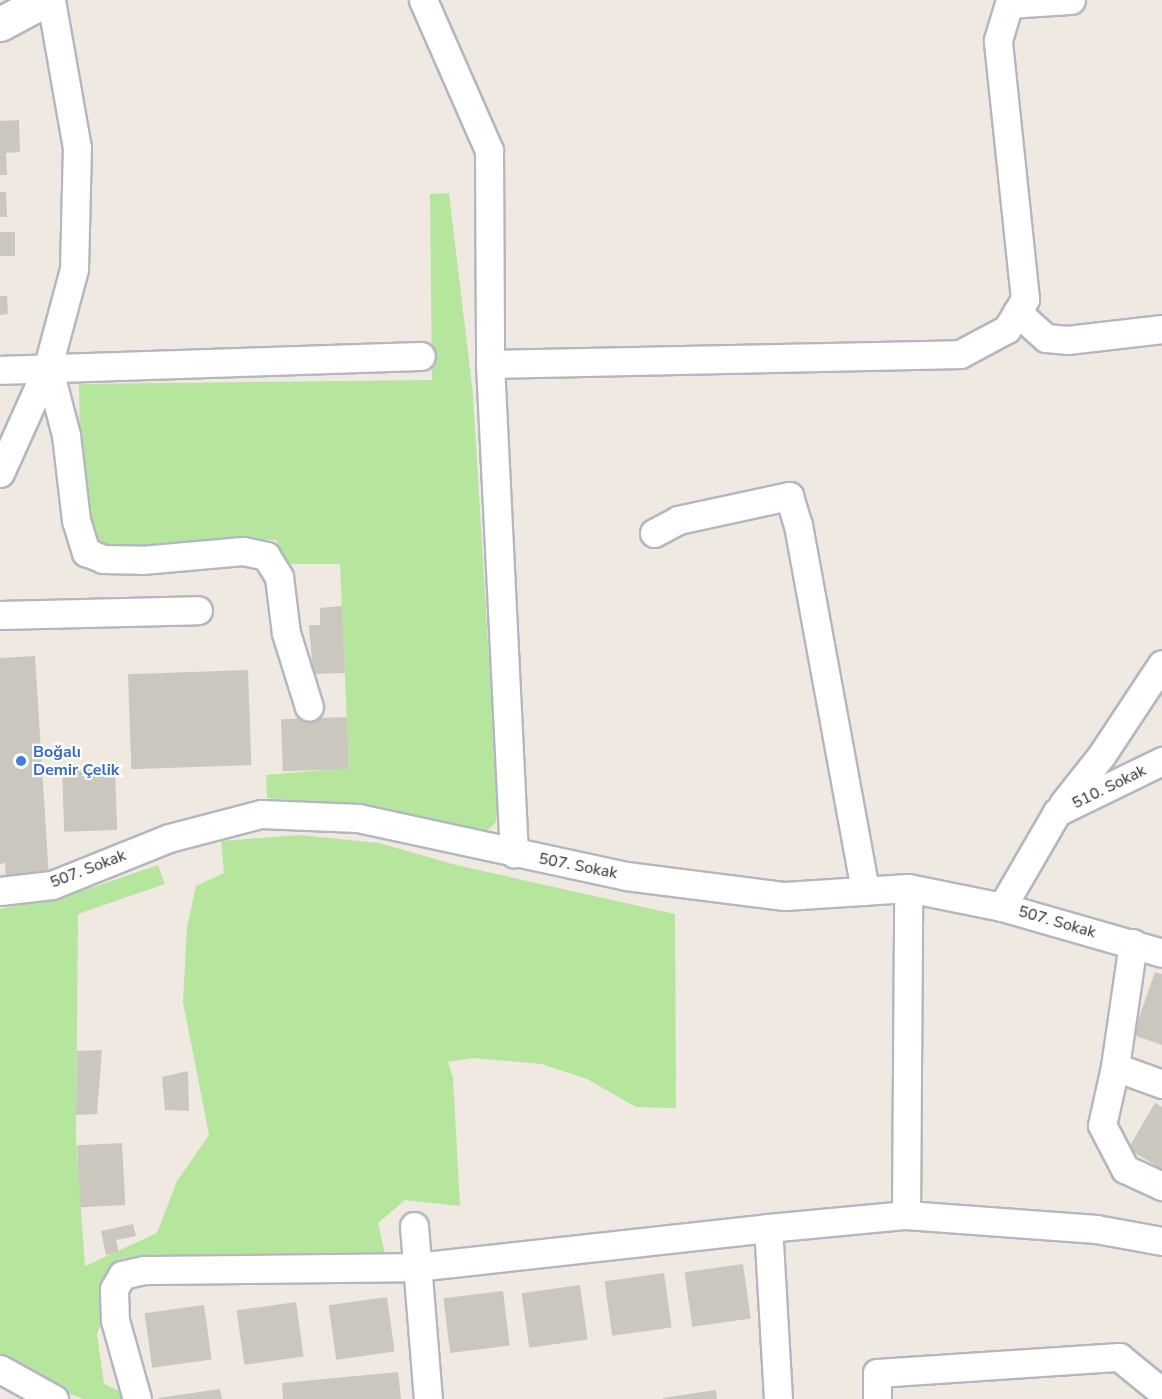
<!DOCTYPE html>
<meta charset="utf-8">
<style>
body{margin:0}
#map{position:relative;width:1162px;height:1399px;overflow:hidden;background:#efe9e1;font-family:"Nunito Sans",sans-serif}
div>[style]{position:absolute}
.green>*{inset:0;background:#b6e59e}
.building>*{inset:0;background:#cbc7bf;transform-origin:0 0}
.roads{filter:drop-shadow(2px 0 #b4b7c1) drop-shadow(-2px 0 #b4b7c1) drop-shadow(0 2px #b4b7c1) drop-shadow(0 -2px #b4b7c1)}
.street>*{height:27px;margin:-13.5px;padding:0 13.5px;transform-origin:13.5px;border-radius:13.5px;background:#fff}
.secondary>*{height:33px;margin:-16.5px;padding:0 16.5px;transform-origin:16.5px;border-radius:16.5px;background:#fff}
.dots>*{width:16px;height:16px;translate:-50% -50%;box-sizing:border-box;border:3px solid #fff;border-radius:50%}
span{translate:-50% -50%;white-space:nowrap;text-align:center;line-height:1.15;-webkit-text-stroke:4.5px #fff;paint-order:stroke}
.shop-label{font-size:16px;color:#366cbe;font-weight:700}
.left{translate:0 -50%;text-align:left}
.street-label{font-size:16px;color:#2e2e2e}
</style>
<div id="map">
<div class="green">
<div style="clip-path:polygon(449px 193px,473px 395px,498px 807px,496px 822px,485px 833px,349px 805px,267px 798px,266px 775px,349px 768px,340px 564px,289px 564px,276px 540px,227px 539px,112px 550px,97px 541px,81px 509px,79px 384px,432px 380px,430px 194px)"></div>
<div style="clip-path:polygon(300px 835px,379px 843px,456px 865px,675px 914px,676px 1108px,636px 1107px,587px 1079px,541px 1064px,473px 1058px,448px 1062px,453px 1078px,460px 1206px,405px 1200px,378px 1223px,385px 1254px,124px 1263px,97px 1334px,104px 1384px,119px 1391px,123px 1399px,83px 1399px,38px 1381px,0 1359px,0 909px,76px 893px,158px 865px,165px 884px,78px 914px,76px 1138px,85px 1266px,157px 1233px,177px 1181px,209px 1135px,183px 1002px,187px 927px,196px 886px,224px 873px,221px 841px)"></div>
</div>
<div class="building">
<div style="clip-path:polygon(19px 120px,20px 152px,6px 153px,7px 175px,0 175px,0 121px)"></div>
<div style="clip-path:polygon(0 192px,6px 192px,7px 217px,0 217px)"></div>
<div style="left:15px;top:232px;width:24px;height:15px;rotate:90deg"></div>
<div style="clip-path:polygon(0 296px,7px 296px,8px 314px,0 315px)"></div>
<div style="clip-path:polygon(342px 606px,345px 673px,313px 674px,309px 625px,320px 625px,320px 608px)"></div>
<div style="clip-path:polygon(35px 656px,49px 879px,6px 881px,5px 863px,0 864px,0 658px)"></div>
<div style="left:248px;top:670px;width:95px;height:120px;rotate:88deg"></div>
<div style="left:347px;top:717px;width:52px;height:66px;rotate:88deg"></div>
<div style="left:115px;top:768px;width:62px;height:53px;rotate:88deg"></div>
<div style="clip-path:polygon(1155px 972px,1162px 974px,1162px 1045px,1133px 1035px)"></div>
<div style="clip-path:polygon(102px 1050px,97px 1114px,76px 1115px,77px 1051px)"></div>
<div style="clip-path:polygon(188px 1071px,189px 1111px,165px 1110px,162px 1077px)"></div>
<div style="clip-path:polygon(1155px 1103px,1162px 1107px,1162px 1169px,1128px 1149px)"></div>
<div style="left:122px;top:1143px;width:62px;height:45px;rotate:87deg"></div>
<div style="clip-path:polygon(133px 1224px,136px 1236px,116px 1240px,119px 1252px,106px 1255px,101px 1231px)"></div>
<div style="left:743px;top:1264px;width:55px;height:59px;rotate:82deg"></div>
<div style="left:664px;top:1273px;width:55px;height:60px;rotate:82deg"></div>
<div style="left:580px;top:1285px;width:55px;height:59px;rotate:82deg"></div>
<div style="left:503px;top:1291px;width:55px;height:60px;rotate:83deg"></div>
<div style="left:387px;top:1297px;width:55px;height:59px;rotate:82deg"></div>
<div style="left:296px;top:1302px;width:55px;height:60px;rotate:82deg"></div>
<div style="left:204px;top:1305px;width:55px;height:60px;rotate:82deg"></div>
<div style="clip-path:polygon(398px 1372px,401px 1399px,283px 1399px,282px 1383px)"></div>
<div style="clip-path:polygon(220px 1389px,222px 1399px,158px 1399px,158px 1398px)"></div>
<div style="clip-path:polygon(716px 1390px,717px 1399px,663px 1399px,663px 1398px)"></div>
</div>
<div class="roads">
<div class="street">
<div style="left:423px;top:0;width:164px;rotate:66.3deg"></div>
<div style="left:489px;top:150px;width:214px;rotate:89.7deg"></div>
<div style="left:490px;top:364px;width:490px;rotate:87.2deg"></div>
<div style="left:1010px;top:4px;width:61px;rotate:-3.8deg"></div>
<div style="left:1017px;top:312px;width:39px;rotate:42deg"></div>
<div style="left:1046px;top:338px;width:21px;rotate:5deg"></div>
<div style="left:1067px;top:340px;width:96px;rotate:-6.6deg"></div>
<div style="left:490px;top:364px;width:470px;rotate:-1.2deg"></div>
<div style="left:960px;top:354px;width:53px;rotate:-28deg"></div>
<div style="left:1007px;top:329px;width:35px;rotate:-59deg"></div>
<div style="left:1025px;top:299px;width:260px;rotate:-96deg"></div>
<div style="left:998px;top:40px;width:42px;rotate:-73.3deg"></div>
<div style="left:48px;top:366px;width:71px;rotate:75.4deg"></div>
<div style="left:66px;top:435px;width:86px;rotate:83.3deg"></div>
<div style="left:76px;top:520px;width:34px;rotate:73deg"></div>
<div style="left:86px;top:552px;width:18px;rotate:22deg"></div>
<div style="left:103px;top:559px;width:39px;rotate:1deg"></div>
<div style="left:142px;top:560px;width:101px;rotate:-5.1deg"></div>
<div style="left:243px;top:551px;width:24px;rotate:12deg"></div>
<div style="left:266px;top:556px;width:25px;rotate:58deg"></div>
<div style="left:279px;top:577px;width:56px;rotate:82.9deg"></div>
<div style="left:286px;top:633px;width:77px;rotate:72.7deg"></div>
<div style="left:0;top:370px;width:421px;rotate:-1.9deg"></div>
<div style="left:0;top:473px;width:117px;rotate:-65.8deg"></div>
<div style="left:48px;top:366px;width:100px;rotate:-75deg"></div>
<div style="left:74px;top:269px;width:121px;rotate:-88.6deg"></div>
<div style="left:77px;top:148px;width:150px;rotate:-100deg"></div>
<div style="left:654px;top:533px;width:27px;rotate:-28deg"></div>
<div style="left:678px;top:520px;width:114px;rotate:-12.2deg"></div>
<div style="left:789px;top:496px;width:30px;rotate:73deg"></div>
<div style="left:798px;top:525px;width:372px;rotate:79.6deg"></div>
<div style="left:0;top:615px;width:198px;rotate:-1.4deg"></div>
<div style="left:1063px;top:804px;width:61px;rotate:-51.6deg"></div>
<div style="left:1101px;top:756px;width:110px;rotate:-56.5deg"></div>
<div style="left:0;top:891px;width:52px;rotate:-6.6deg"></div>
<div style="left:52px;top:885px;width:126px;rotate:-21.9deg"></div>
<div style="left:169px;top:838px;width:95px;rotate:-14.6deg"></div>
<div style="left:261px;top:814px;width:97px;rotate:2.4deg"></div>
<div style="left:358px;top:818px;width:274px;rotate:12.2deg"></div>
<div style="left:626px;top:876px;width:160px;rotate:7.2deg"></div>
<div style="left:785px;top:896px;width:123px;rotate:-3.7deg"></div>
<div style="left:908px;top:888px;width:96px;rotate:11.4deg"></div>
<div style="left:1002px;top:907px;width:166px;rotate:16deg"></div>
<div style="left:1002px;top:907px;width:110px;rotate:-59.9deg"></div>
<div style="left:1057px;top:812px;width:117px;rotate:-25.9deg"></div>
<div style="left:1133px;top:943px;width:125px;rotate:98.3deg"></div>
<div style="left:1115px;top:1067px;width:59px;rotate:102.6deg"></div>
<div style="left:1102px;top:1125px;width:50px;rotate:62.4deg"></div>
<div style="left:1125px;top:1169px;width:41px;rotate:24.7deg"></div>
<div style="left:1115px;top:1067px;width:50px;rotate:19.9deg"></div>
<div style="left:906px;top:1215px;width:191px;rotate:4.2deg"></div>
<div style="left:1096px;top:1229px;width:67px;rotate:10.3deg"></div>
<div style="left:414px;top:1226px;width:174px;rotate:85.4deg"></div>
<div style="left:0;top:1369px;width:62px;rotate:29.1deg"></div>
<div style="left:137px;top:1399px;width:82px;rotate:-105.6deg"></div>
<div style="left:115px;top:1320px;width:31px;rotate:-92deg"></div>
<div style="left:114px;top:1289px;width:16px;rotate:-60deg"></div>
<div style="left:122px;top:1275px;width:23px;rotate:-13deg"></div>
<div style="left:144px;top:1270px;width:272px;rotate:-0.6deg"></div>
<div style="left:416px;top:1267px;width:354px;rotate:-6.3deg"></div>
<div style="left:778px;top:1399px;width:171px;rotate:-93.3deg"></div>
<div style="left:768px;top:1228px;width:139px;rotate:-5.4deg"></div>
<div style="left:906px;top:1215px;width:327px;rotate:-89.6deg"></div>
<div style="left:877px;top:1399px;width:26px;rotate:-90deg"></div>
<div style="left:877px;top:1373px;width:243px;rotate:-3.8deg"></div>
<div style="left:1119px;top:1357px;width:55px;rotate:39.1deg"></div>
</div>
<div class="secondary">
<div style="left:0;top:24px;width:51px;rotate:-28.1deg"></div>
</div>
</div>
<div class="dots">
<div style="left:21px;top:761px;background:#3f7fe0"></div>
</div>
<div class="shop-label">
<span class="left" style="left:33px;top:761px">Boğalı<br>Demir Çelik</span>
</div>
<div class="street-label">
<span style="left:1109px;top:787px;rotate:-26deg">510. Sokak</span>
<span style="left:578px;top:866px;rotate:11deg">507. Sokak</span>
<span style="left:88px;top:869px;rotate:-21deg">507. Sokak</span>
<span style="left:1057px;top:922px;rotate:16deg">507. Sokak</span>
</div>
</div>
